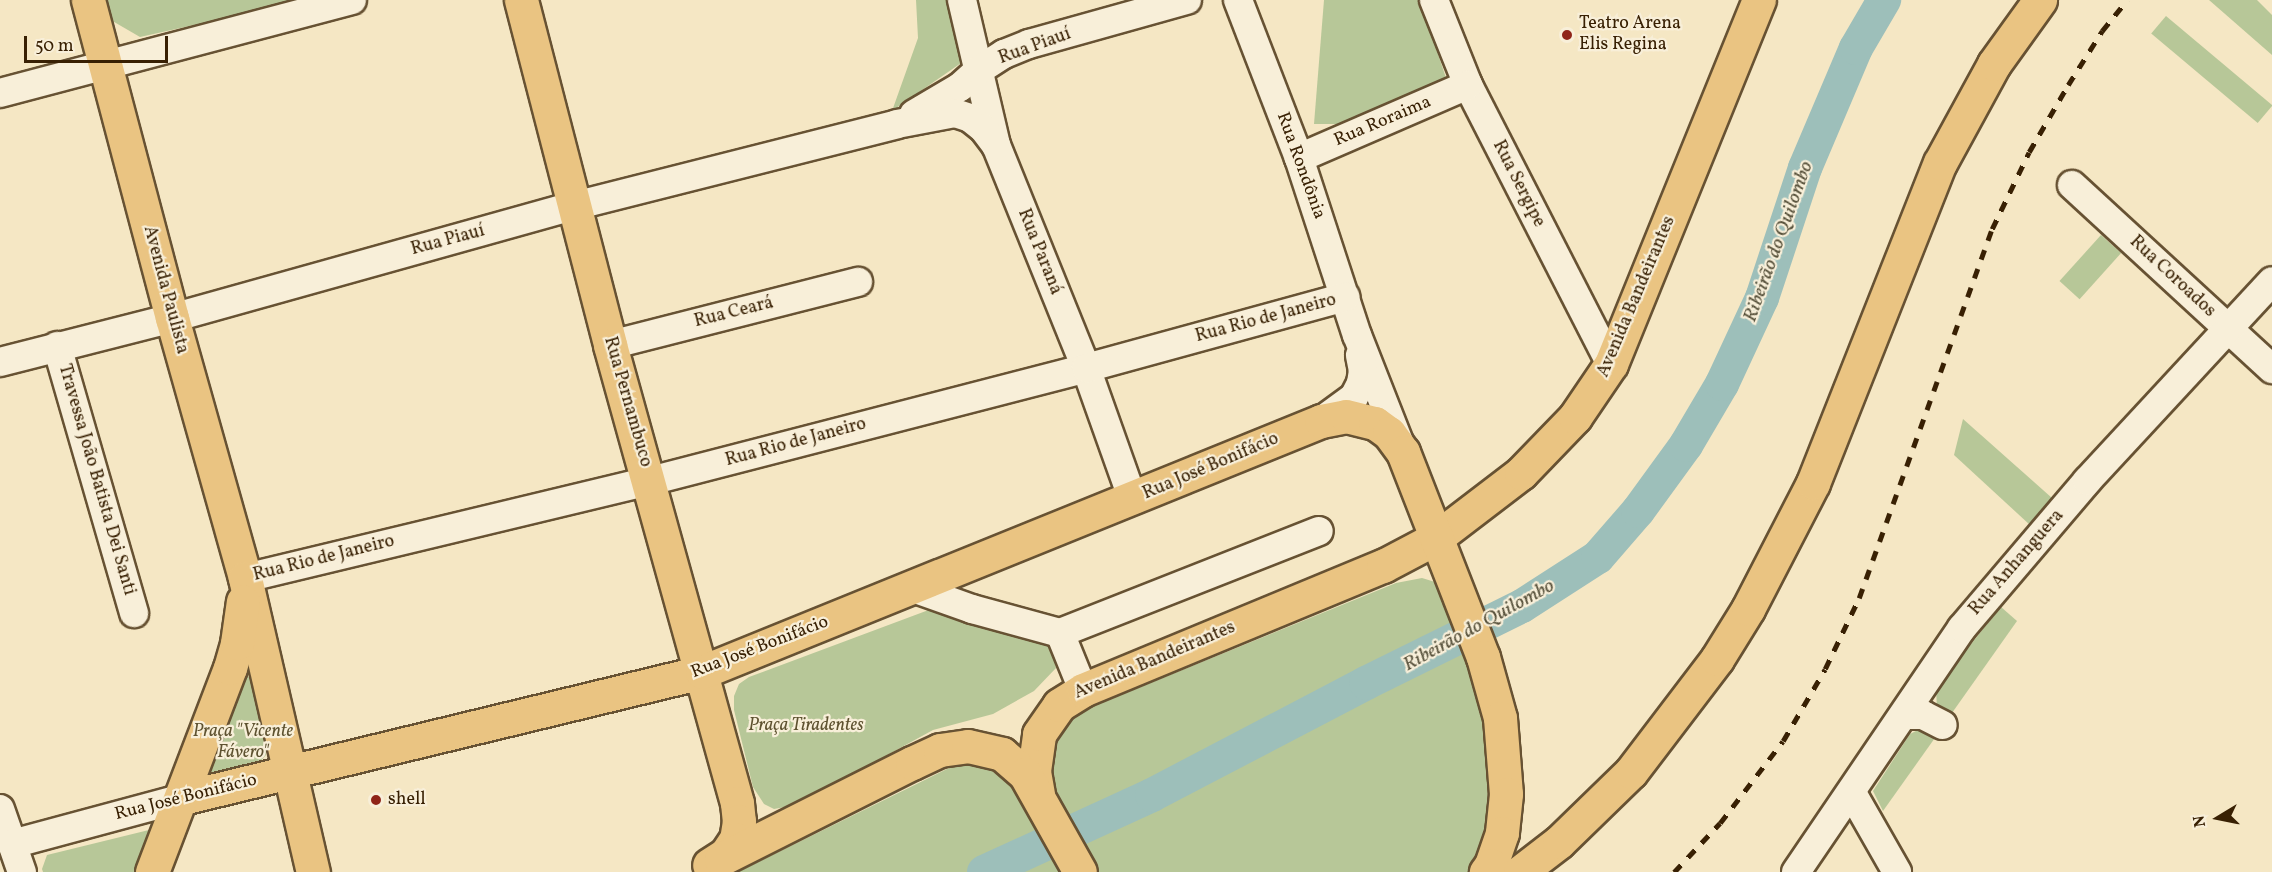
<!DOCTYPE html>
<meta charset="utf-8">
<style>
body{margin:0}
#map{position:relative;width:2272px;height:872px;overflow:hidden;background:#f5e7c4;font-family:Vollkorn,serif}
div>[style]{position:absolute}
.green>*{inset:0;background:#b7c798;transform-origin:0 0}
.river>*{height:34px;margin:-17px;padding:0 17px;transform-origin:17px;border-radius:17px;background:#9dbfba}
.roads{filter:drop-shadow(2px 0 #675233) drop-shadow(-2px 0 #675233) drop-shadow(0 2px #675233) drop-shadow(0 -2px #675233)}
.minor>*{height:28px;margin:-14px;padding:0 14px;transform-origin:14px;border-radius:14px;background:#f8efd9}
.major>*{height:33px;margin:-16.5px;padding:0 16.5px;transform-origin:16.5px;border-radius:16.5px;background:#eac482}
.rail>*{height:4.5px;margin-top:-2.25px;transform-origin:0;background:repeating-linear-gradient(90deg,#382003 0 10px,transparent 0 20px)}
.dots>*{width:16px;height:16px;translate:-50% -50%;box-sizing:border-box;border:3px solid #f8efd9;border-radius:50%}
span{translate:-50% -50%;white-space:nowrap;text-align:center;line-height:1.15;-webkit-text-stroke:4.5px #f8efd9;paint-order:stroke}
.poi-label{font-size:18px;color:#382003}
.left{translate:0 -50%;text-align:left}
.street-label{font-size:18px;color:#382003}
.park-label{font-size:18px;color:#5e5230;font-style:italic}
.water-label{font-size:20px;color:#56503a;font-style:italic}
.north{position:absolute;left:2188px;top:788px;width:60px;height:60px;-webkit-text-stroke:4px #f8efd9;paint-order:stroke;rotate:260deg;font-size:16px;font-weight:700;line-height:24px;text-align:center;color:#382003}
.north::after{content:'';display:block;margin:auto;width:21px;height:27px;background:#382003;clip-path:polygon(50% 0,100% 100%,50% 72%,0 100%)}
.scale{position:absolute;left:24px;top:36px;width:144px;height:27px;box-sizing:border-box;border:3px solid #382003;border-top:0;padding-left:8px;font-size:18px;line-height:21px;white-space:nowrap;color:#382003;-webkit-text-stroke:4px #f8efd9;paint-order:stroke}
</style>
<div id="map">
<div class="green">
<div style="clip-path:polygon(104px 0,306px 0,140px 37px,109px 19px)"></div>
<div style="clip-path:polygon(916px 0,948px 0,961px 63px,892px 111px,918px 38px)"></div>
<div style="clip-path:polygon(1324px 0,1420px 0,1446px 78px,1340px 124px,1314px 124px)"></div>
<div style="clip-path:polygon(2209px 0,2257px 0,2272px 15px,2272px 55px)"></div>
<div style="left:2166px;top:16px;width:139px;height:23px;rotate:40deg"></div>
<div style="left:2101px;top:235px;width:27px;height:62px;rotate:42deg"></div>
<div style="clip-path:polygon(1963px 419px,2052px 498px,2030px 525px,1954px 455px)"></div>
<div style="clip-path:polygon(1422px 578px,1435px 582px,1445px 590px,1475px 663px,1498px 766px,1495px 810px,1476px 872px,738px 872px,951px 767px,972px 765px,992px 771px,1009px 782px,1021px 798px,1060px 727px,1074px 714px,1396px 583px)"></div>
<div style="clip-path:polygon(2001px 607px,2017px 621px,1947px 720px,1937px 710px,1936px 687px)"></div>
<div style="clip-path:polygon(934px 608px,1051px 643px,1056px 668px,1034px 691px,993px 714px,933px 730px,796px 805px,774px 809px,764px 804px,753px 787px,734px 710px,734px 696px,739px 684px,749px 677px)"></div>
<div style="clip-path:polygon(245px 675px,249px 677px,266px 742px,266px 755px,258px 764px,217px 774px,212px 773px,209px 767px)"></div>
<div style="clip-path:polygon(1920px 729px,1929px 729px,1937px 735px,1883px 811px,1873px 791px,1910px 734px)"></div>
<div style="clip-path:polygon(153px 829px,134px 872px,43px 872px,42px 869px,47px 855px)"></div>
</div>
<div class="river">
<div style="left:984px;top:872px;width:185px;rotate:-24.6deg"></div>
<div style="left:1152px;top:795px;width:242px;rotate:-27.6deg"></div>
<div style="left:1366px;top:683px;width:174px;rotate:-26.3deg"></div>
<div style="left:1522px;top:606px;width:90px;rotate:-32.8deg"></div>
<div style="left:1598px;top:557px;width:61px;rotate:-49deg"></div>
<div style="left:1638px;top:511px;width:82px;rotate:-54deg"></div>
<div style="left:1686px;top:445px;width:71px;rotate:-59.5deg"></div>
<div style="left:1722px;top:384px;width:95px;rotate:-65.1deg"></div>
<div style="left:1762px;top:298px;width:137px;rotate:-71.7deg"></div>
<div style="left:1805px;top:168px;width:130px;rotate:-67deg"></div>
<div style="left:1856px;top:48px;width:56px;rotate:-59.7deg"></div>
</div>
<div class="roads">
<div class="minor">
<div style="left:962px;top:0;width:149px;rotate:76.8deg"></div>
<div style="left:996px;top:145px;width:240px;rotate:68deg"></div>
<div style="left:1086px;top:368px;width:140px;rotate:70.4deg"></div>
<div style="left:1238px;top:0;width:169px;rotate:68.9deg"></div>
<div style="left:1299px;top:158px;width:186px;rotate:71.9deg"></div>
<div style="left:1357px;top:335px;width:120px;rotate:68.6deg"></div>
<div style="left:1434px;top:0;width:92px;rotate:68.2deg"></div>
<div style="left:1468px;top:85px;width:314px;rotate:62.9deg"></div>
<div style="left:0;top:93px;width:364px;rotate:-14.8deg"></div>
<div style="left:914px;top:114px;width:53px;rotate:-30.4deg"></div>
<div style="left:960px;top:87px;width:25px;rotate:-42deg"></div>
<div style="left:979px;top:70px;width:30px;rotate:-33deg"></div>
<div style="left:1004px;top:54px;width:27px;rotate:-22deg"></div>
<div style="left:1029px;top:44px;width:164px;rotate:-15.6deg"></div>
<div style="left:1299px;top:158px;width:184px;rotate:-23.4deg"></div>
<div style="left:2072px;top:185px;width:272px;rotate:42.6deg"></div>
<div style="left:610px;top:345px;width:256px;rotate:-14.3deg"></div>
<div style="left:57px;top:346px;width:278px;rotate:73.9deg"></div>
<div style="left:0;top:362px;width:178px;rotate:-14.3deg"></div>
<div style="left:172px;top:318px;width:417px;rotate:-15.6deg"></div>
<div style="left:574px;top:206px;width:333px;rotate:-14.2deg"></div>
<div style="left:897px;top:124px;width:59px;rotate:-10.7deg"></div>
<div style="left:955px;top:113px;width:16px;rotate:18deg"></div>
<div style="left:970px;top:118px;width:16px;rotate:38deg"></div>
<div style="left:983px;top:128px;width:21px;rotate:53deg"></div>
<div style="left:1321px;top:421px;width:41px;rotate:-36deg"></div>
<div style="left:1354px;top:397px;width:16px;rotate:-63deg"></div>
<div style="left:1361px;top:383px;width:12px;rotate:-81deg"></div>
<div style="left:1363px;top:371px;width:16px;rotate:-101deg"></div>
<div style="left:245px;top:578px;width:416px;rotate:-13.5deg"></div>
<div style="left:650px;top:481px;width:450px;rotate:-14.5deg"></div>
<div style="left:1086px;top:368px;width:269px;rotate:-15.3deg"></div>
<div style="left:913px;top:588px;width:63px;rotate:19.6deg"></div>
<div style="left:972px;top:609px;width:91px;rotate:15.3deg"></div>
<div style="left:1060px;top:633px;width:278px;rotate:-21.5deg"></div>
<div style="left:1060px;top:633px;width:61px;rotate:68deg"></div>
<div style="left:1904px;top:715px;width:19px"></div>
<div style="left:1923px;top:715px;width:22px;rotate:27deg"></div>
<div style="left:1852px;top:793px;width:91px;rotate:60.3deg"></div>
<div style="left:0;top:809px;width:67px;rotate:70.8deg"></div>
<div style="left:12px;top:844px;width:176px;rotate:-15.1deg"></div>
<div style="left:1796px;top:872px;width:295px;rotate:-55.8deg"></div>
<div style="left:1962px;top:628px;width:193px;rotate:-49.6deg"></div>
<div style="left:2087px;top:481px;width:272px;rotate:-47.2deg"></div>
</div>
<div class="major">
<div style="left:88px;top:0;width:329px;rotate:75.2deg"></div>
<div style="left:172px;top:318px;width:270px;rotate:74.3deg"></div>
<div style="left:245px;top:578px;width:302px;rotate:77deg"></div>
<div style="left:521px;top:0;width:356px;rotate:75.5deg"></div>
<div style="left:610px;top:345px;width:475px;rotate:74.5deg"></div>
<div style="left:737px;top:803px;width:18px;rotate:84deg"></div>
<div style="left:739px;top:821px;width:18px;rotate:99deg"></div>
<div style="left:736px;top:839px;width:18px;rotate:124deg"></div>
<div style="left:726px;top:854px;width:20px;rotate:147deg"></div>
<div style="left:1038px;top:794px;width:23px;rotate:-100deg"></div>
<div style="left:1034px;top:771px;width:37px;rotate:-82deg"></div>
<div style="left:1039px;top:734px;width:35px;rotate:-55deg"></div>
<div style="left:1059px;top:705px;width:28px;rotate:-32deg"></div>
<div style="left:1083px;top:690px;width:325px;rotate:-22.5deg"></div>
<div style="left:1383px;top:566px;width:60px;rotate:-27.8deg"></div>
<div style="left:1436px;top:538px;width:107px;rotate:-37.4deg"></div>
<div style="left:1521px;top:473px;width:78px;rotate:-46deg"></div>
<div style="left:1575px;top:417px;width:64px;rotate:-55.8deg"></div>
<div style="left:1611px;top:364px;width:393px;rotate:-67.9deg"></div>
<div style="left:182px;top:798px;width:535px;rotate:-13.62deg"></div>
<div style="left:702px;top:672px;width:668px;rotate:-22.07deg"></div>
<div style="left:1321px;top:421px;width:25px;rotate:-11deg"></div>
<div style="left:1346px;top:416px;width:30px;rotate:14deg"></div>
<div style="left:1375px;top:423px;width:17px;rotate:36deg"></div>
<div style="left:1389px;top:433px;width:24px;rotate:54deg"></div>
<div style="left:1403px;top:452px;width:220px;rotate:68.7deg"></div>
<div style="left:1483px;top:657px;width:63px;rotate:74.4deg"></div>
<div style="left:1500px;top:718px;width:76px;rotate:85.5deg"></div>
<div style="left:1506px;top:794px;width:39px;rotate:96deg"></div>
<div style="left:1502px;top:833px;width:34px;rotate:109deg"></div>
<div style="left:1491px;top:865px;width:9px;rotate:126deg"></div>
<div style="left:721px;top:859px;width:214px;rotate:-26.7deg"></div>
<div style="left:912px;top:763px;width:31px;rotate:-25deg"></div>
<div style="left:940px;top:750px;width:28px;rotate:-8deg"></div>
<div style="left:968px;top:746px;width:35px;rotate:13deg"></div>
<div style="left:1002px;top:754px;width:30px;rotate:41deg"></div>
<div style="left:1025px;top:774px;width:112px;rotate:60.7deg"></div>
<div style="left:152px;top:872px;width:218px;rotate:-69.1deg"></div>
<div style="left:230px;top:668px;width:26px;rotate:-74deg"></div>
<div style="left:237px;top:643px;width:42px;rotate:-81.9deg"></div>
<div style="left:1520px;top:872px;width:49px;rotate:-37.6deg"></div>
<div style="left:1559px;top:842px;width:100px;rotate:-44.2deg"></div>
<div style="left:1631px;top:772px;width:142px;rotate:-52.7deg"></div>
<div style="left:1717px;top:659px;width:59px;rotate:-58.2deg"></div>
<div style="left:1748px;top:609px;width:142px;rotate:-62.7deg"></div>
<div style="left:1813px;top:483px;width:344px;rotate:-68.4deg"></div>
<div style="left:1940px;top:163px;width:113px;rotate:-61.4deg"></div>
<div style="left:1994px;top:64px;width:79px;rotate:-54.3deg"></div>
</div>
</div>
<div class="rail">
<div style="left:1674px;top:872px;width:67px;rotate:-46.8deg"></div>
<div style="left:1720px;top:823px;width:103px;rotate:-52.5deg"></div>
<div style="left:1783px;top:741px;width:83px;rotate:-59.7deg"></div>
<div style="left:1825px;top:669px;width:79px;rotate:-64.4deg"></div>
<div style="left:1859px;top:598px;width:392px;rotate:-70.2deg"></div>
<div style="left:1992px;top:229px;width:85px;rotate:-64.3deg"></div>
<div style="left:2029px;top:152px;width:78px;rotate:-59.8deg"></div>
<div style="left:2068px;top:85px;width:64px;rotate:-57.8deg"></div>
<div style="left:2102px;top:31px;width:40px;rotate:-51deg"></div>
</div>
<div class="dots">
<div style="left:1567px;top:35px;background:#8f2418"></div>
<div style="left:376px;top:800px;background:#8f2418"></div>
</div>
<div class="poi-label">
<span class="left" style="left:1579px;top:35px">Teatro Arena<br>Elis Regina</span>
<span class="left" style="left:388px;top:800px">shell</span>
</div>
<div class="street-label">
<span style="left:1035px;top:47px;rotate:-20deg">Rua Piauí</span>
<span style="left:1383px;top:122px;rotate:-23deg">Rua Roraima</span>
<span style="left:1300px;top:166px;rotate:70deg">Rua Rondônia</span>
<span style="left:1518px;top:184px;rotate:63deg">Rua Sergipe</span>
<span style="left:448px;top:241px;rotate:-15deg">Rua Piauí</span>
<span style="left:1039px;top:252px;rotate:68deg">Rua Paraná</span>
<span style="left:2172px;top:277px;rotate:43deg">Rua Coroados</span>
<span style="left:165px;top:290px;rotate:75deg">Avenida Paulista</span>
<span style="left:1637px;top:297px;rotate:-67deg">Avenida Bandeirantes</span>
<span style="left:734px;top:313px;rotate:-14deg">Rua Ceará</span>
<span style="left:1266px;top:319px;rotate:-15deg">Rua Rio de Janeiro</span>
<span style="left:627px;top:402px;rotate:74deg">Rua Pernambuco</span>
<span style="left:796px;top:443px;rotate:-15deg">Rua Rio de Janeiro</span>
<span style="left:1211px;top:467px;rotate:-23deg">Rua José Bonifácio</span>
<span style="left:96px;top:480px;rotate:74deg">Travessa João Batista Dei Santi</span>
<span style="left:324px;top:559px;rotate:-14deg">Rua Rio de Janeiro</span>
<span style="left:2017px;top:563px;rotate:-49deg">Rua Anhanguera</span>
<span style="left:760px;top:648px;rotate:-21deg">Rua José Bonifácio</span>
<span style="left:1155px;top:661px;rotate:-23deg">Avenida Bandeirantes</span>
<span style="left:186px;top:798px;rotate:-14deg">Rua José Bonifácio</span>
</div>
<div class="park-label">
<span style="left:806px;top:726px">Praça Tiradentes</span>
<span style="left:243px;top:743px">Praça "Vicente<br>Fávero"</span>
</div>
<div class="water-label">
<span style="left:1779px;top:242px;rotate:-70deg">Ribeirão do Quilombo</span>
<span style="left:1479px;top:626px;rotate:-29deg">Ribeirão do Quilombo</span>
</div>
<div class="north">N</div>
<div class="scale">50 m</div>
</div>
